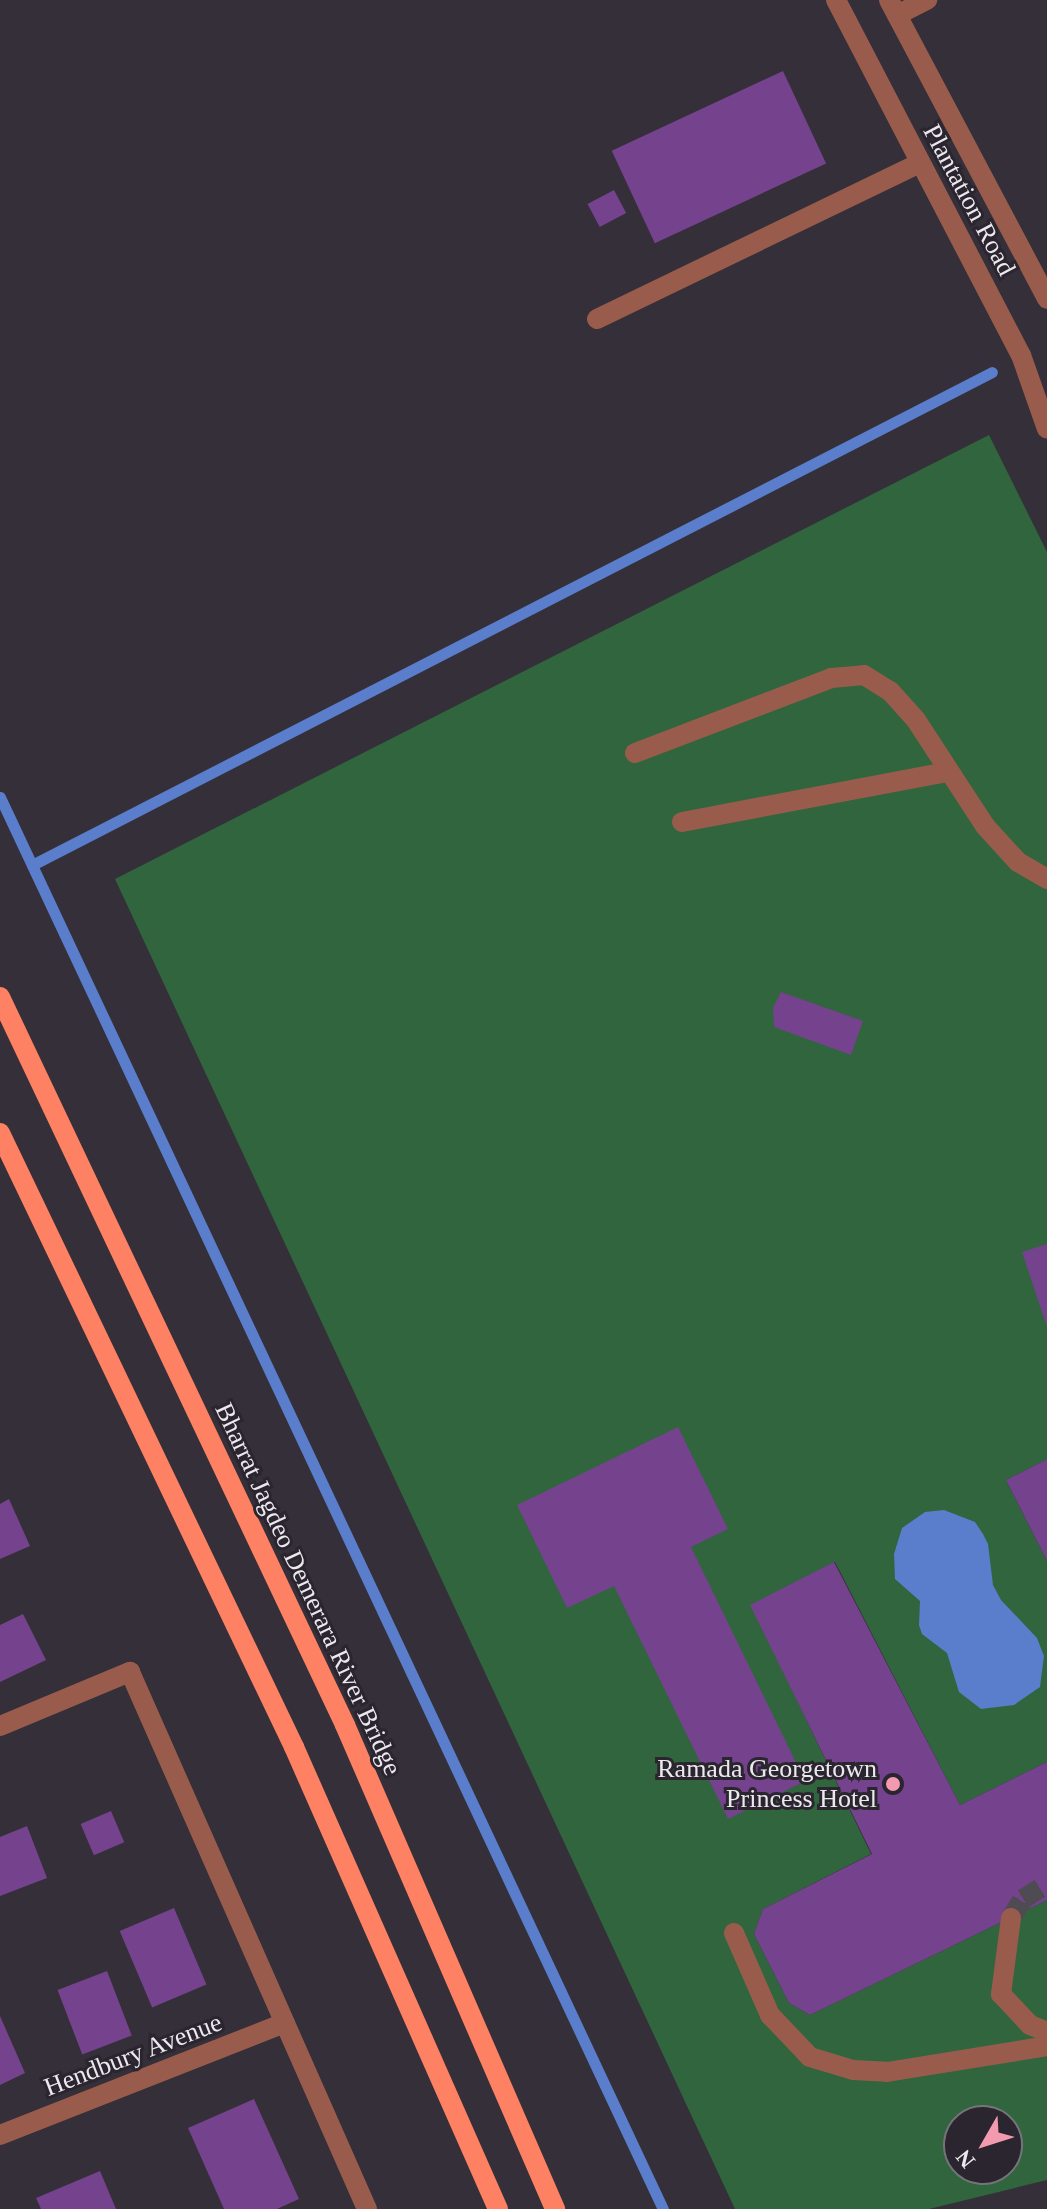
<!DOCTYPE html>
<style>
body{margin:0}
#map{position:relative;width:1047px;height:2209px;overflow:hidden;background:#342f38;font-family:"Times New Roman",serif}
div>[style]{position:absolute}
.green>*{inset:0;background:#30653d}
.water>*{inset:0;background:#5a7dcc}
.stream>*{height:11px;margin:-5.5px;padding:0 5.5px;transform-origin:5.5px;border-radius:5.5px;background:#5a7dcc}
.building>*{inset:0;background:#75428d;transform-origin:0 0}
.minor-tunnel>*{height:20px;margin-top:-10px;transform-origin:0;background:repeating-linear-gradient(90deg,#4f4b53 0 20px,transparent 0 30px)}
.minor>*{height:20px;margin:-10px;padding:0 10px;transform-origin:10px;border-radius:10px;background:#995c4c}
.major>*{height:20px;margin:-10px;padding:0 10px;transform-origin:10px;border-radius:10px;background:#fd8162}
.dots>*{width:22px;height:22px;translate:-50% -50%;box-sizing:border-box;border:4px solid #2a252e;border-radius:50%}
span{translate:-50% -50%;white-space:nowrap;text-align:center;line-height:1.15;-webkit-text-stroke:6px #2a252e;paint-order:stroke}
.street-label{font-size:26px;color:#ebe8ee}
.poi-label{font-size:26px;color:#ebe8ee}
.right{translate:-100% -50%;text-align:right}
.north{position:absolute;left:943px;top:2105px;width:80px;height:80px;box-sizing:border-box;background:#2a252e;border:2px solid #77737b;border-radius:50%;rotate:231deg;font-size:22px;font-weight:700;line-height:32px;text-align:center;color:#ebe8ee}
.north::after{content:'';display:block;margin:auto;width:28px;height:36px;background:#f29aaf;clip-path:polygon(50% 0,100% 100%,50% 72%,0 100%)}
</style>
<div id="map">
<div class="green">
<div style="clip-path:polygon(evenodd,989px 435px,1047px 552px,1047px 1459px,1006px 1480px,1047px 1561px,1047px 1762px,960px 1805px,835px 1562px,751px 1605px,871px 1854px,763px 1909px,754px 1934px,789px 2003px,810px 2015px,1047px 1900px,1047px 2180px,929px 2209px,735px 2209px,115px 879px,989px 435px,959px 2121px,1007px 2121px,1007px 2169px,959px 2169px,959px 2121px)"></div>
</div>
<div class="water">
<div style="clip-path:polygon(944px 1510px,975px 1522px,983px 1534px,988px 1544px,993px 1585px,1001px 1600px,1037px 1638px,1044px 1656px,1040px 1687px,1014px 1705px,981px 1709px,959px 1692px,947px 1653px,922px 1634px,919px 1625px,920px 1601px,895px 1579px,894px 1554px,902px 1528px,925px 1512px)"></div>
</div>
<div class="stream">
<div style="left:0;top:797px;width:1560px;rotate:64.85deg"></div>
<div style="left:32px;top:865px;width:1079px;rotate:-27.18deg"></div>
</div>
<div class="building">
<div style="left:783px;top:71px;width:102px;height:189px;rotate:65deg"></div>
<div style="left:614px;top:190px;width:26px;height:30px;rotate:62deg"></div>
<div style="clip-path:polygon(781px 992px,863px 1021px,851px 1055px,774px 1027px,773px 1008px)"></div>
<div style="clip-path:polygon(1047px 1244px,1047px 1324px,1046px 1324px,1022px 1252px)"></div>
<div style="clip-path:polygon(678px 1427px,728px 1529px,691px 1547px,805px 1781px,728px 1819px,614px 1586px,567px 1608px,517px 1505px)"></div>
<div style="clip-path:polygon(1047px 1459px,1047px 1561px,1006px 1480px)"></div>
<div style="clip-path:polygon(9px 1499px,30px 1546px,0 1559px,0 1504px)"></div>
<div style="clip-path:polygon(834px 1562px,960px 1805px,1047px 1762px,1047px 1900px,810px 2015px,789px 2003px,754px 1934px,763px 1909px,872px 1854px,750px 1605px)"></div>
<div style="clip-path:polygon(23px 1614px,46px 1660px,0 1682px,0 1625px)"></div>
<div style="left:111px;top:1811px;width:34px;height:33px;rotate:67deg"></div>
<div style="clip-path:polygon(27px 1826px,47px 1878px,0 1896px,0 1837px)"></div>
<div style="left:174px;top:1908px;width:83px;height:59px;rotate:67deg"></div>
<div style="left:107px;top:1971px;width:69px;height:53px;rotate:69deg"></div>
<div style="clip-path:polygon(0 2016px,25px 2073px,0 2085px)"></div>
<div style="clip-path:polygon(254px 2099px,299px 2199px,277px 2209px,224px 2209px,188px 2128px)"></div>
<div style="clip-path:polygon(100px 2171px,116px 2209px,41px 2209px,36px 2198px)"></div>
</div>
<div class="minor-tunnel">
<div style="left:1011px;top:1918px;width:22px;rotate:-58deg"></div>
<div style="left:1023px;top:1899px;width:28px;rotate:-32deg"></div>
</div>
<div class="minor">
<div style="left:836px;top:0;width:400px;rotate:62.5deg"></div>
<div style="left:1021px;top:355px;width:78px;rotate:70.6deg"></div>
<div style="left:889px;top:0;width:338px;rotate:62.1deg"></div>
<div style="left:897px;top:15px;width:34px;rotate:-27deg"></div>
<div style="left:597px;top:319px;width:358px;rotate:-25.8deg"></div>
<div style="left:635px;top:753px;width:210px;rotate:-20.9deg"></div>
<div style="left:831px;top:678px;width:33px;rotate:-5deg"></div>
<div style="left:864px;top:675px;width:31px;rotate:32deg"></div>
<div style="left:890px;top:691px;width:39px;rotate:48deg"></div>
<div style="left:916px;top:720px;width:126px;rotate:56.9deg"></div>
<div style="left:985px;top:826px;width:49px;rotate:47.5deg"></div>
<div style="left:1018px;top:862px;width:34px;rotate:30deg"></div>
<div style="left:682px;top:822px;width:269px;rotate:-10.7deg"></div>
<div style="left:0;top:1726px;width:141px;rotate:-22.6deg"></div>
<div style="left:130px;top:1672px;width:587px;rotate:66.19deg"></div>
<div style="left:1011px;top:1918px;width:77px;rotate:97.5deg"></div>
<div style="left:1001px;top:1994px;width:42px;rotate:46.9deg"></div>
<div style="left:1030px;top:2025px;width:18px;rotate:22deg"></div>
<div style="left:734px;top:1933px;width:90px;rotate:66.3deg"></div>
<div style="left:770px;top:2015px;width:58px;rotate:46.4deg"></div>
<div style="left:810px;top:2057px;width:45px;rotate:16.8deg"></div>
<div style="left:853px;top:2070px;width:34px;rotate:3deg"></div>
<div style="left:887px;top:2072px;width:162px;rotate:-9.2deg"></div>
<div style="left:0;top:2135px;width:306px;rotate:-21.5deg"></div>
</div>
<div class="major">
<div style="left:0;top:997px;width:806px;rotate:64.64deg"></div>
<div style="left:345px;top:1725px;width:528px;rotate:66.54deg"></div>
<div style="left:0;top:1133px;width:681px;rotate:64.41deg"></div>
<div style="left:294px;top:1747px;width:505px;rotate:66.18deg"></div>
</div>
<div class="dots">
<div style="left:893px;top:1784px;background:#f29aaf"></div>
</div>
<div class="street-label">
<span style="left:969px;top:200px;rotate:62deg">Plantation Road</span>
<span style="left:308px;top:1589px;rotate:65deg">Bharrat Jagdeo Demerara River Bridge</span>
<span style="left:133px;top:2055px;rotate:-21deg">Hendbury Avenue</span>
</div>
<div class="poi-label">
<span class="right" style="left:877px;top:1784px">Ramada Georgetown<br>Princess Hotel</span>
</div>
<div class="north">N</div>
</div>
